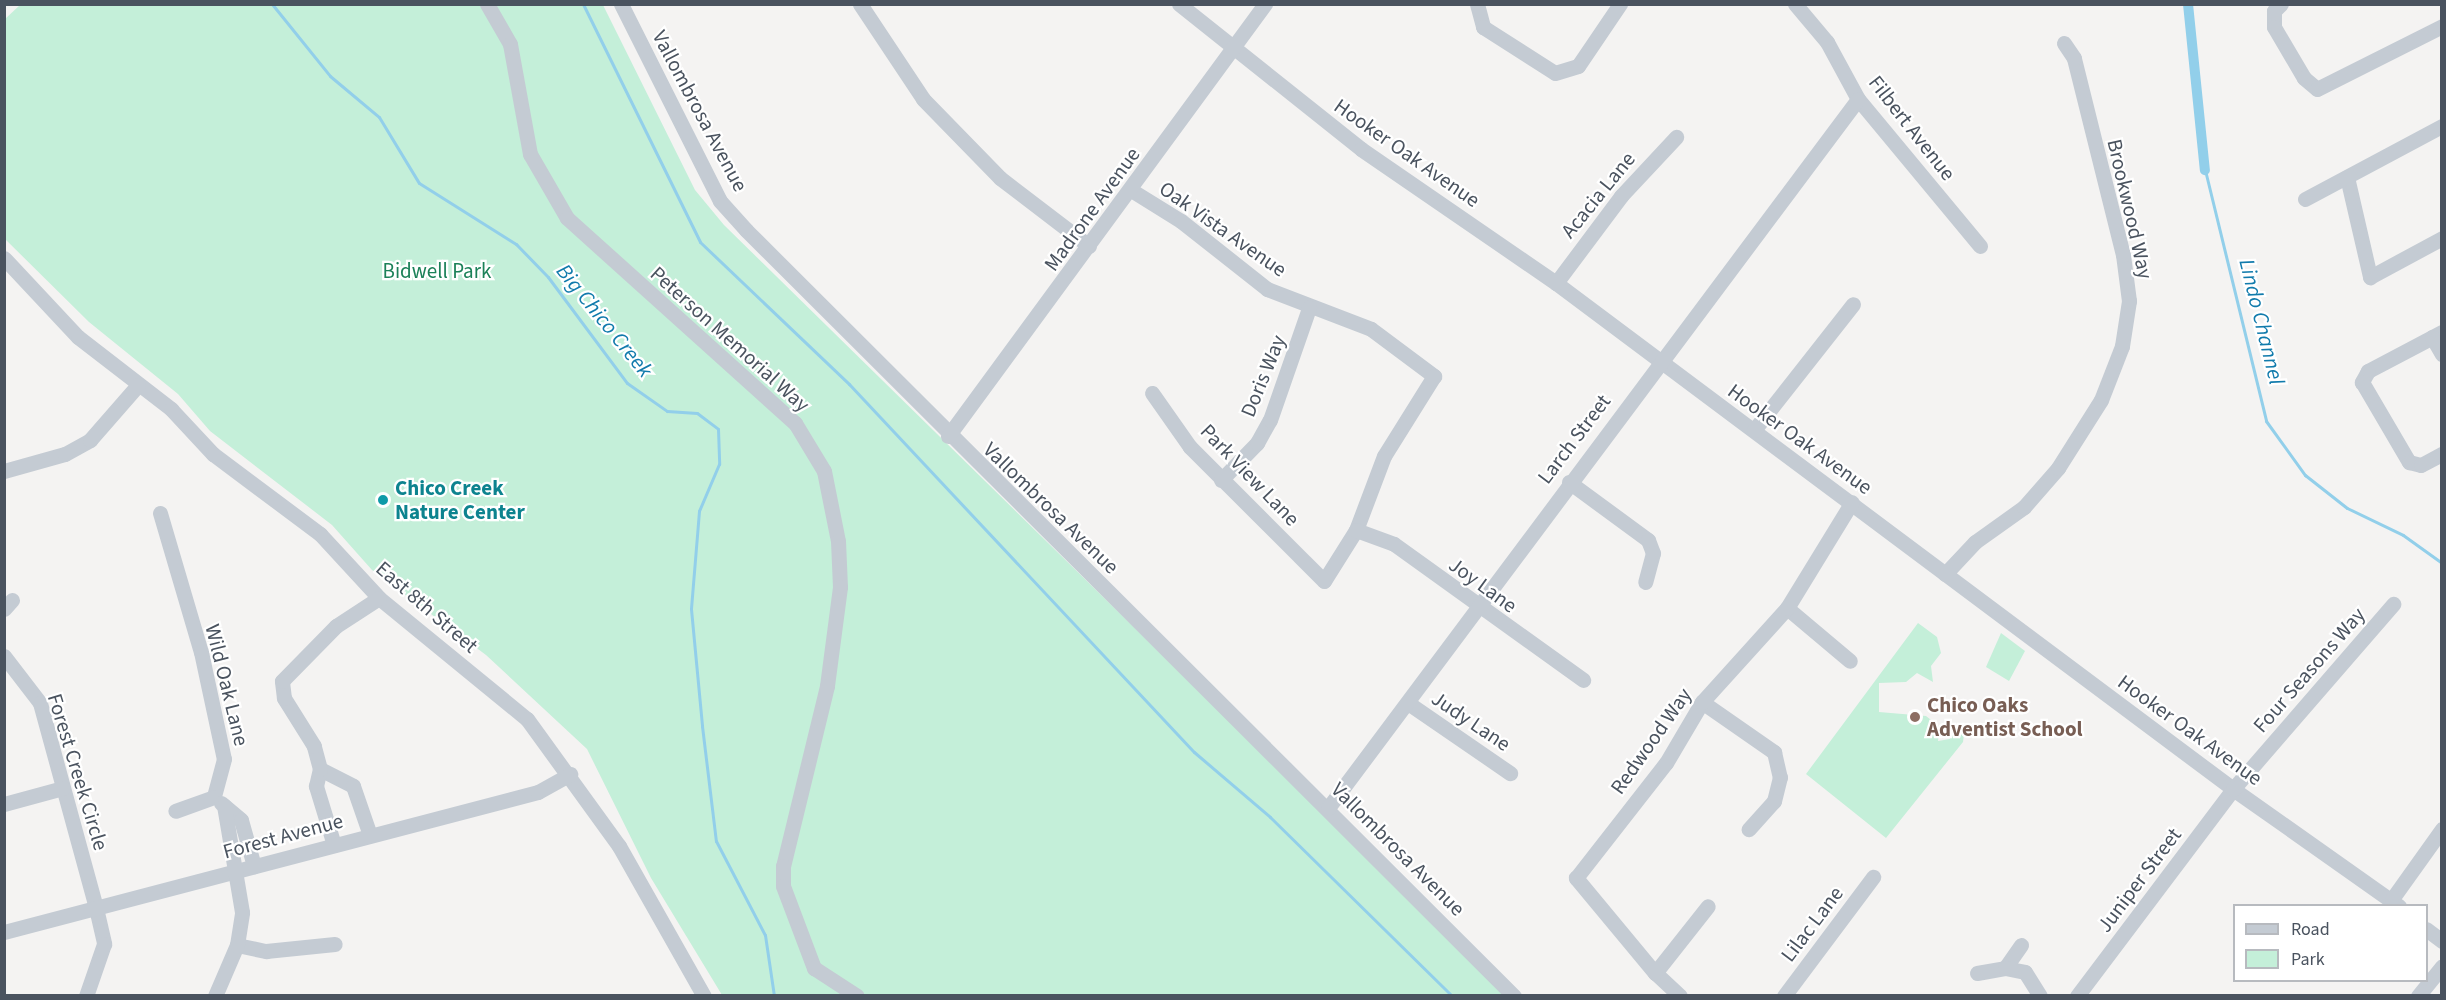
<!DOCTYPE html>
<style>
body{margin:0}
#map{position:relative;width:2446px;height:1000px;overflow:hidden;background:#f4f3f2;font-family:"Source Sans 3",sans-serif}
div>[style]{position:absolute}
.green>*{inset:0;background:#c4efd9}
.stream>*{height:3px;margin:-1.5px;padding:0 1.5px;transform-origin:1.5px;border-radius:1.5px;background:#92cfea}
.canal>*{height:10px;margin:-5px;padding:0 5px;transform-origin:5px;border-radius:5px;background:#92cfea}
.minor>*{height:15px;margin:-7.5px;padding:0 7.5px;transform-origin:7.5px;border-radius:7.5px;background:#c4cbd3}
.dots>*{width:16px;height:16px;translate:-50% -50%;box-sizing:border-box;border:3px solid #fff;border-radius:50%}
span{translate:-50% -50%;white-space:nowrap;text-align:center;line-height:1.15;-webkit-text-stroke:4.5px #fff;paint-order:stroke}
.street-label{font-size:21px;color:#4a535f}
.park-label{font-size:21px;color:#1b8158}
.culture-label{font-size:21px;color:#0d838f;font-weight:700}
.left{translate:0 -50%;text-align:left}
.education-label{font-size:21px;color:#785e54;font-weight:700}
.water-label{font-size:22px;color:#117bac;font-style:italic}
.frame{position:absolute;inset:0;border:6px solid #4a535f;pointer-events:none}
.legend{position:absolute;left:2233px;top:904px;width:195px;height:78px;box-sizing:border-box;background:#fff;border:2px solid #b7babf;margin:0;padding:8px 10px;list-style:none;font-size:18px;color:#4a535f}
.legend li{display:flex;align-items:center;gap:12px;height:30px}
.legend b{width:30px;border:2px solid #b7babf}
</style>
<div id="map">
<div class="green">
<div style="clip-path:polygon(20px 5px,603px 5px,695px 190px,724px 225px,1509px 995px,722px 995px,651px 878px,587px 749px,486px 655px,372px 570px,332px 525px,210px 431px,178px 394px,89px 322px,5px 239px,5px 19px)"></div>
<div style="clip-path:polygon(1918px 623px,1937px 637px,1941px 653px,1931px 666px,1933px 682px,1917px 673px,1906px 682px,1879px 683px,1879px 712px,1926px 716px,1940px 727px,1938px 741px,1950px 739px,1946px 727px,1965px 726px,1963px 742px,1886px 838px,1806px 774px)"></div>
<div style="clip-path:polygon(2001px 633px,2025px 651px,2009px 681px,1986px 667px)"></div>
</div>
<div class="stream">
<div style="left:272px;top:4px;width:92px;rotate:51.1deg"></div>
<div style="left:330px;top:76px;width:64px;rotate:39.9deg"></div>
<div style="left:379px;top:117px;width:77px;rotate:58.8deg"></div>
<div style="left:419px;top:183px;width:115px;rotate:32.2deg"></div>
<div style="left:516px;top:244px;width:46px;rotate:45.9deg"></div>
<div style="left:548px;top:277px;width:132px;rotate:53.3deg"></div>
<div style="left:627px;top:383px;width:49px;rotate:35deg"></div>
<div style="left:667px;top:411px;width:30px;rotate:4deg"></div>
<div style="left:697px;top:413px;width:26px;rotate:37deg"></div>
<div style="left:718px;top:429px;width:35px;rotate:88deg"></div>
<div style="left:719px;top:464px;width:51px;rotate:113.1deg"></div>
<div style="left:699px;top:511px;width:98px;rotate:94.7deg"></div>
<div style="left:691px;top:609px;width:118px;rotate:84.6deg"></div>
<div style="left:702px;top:726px;width:116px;rotate:83.1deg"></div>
<div style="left:716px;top:841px;width:106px;rotate:62.5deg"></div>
<div style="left:765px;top:935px;width:62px;rotate:81.6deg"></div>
<div style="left:583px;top:4px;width:265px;rotate:63.8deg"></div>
<div style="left:700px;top:242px;width:206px;rotate:43.6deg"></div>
<div style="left:849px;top:384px;width:504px;rotate:46.85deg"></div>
<div style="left:1194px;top:752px;width:100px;rotate:40.5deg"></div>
<div style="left:1270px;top:817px;width:255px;rotate:44.5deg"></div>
<div style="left:2205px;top:170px;width:258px;rotate:76.3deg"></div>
<div style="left:2266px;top:421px;width:67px;rotate:54.2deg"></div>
<div style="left:2305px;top:475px;width:53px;rotate:38.2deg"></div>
<div style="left:2347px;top:508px;width:62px;rotate:25.7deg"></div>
<div style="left:2403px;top:535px;width:48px;rotate:35.7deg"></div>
</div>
<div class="canal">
<div style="left:2188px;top:4px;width:167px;rotate:84.2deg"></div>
</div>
<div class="minor">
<div style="left:487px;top:4px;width:46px;rotate:60.1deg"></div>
<div style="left:510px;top:44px;width:112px;rotate:79.7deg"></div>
<div style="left:530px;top:154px;width:74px;rotate:60deg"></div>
<div style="left:567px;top:218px;width:307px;rotate:42deg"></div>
<div style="left:795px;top:423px;width:56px;rotate:58.9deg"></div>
<div style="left:824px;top:471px;width:71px;rotate:78.7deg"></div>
<div style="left:838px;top:541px;width:46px;rotate:87.5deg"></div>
<div style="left:840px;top:587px;width:100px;rotate:97.5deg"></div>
<div style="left:827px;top:686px;width:185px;rotate:103.7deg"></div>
<div style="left:783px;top:866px;width:20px;rotate:90deg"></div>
<div style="left:783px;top:886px;width:88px;rotate:69.3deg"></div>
<div style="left:814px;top:968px;width:51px;rotate:33.1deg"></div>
<div style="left:621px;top:4px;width:220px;rotate:63.3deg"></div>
<div style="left:720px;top:201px;width:39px;rotate:48deg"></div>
<div style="left:746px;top:230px;width:1085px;rotate:44.93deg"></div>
<div style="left:860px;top:4px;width:114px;rotate:56.4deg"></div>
<div style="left:923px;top:99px;width:110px;rotate:45.7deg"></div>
<div style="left:1000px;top:178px;width:112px;rotate:37.4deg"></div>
<div style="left:1179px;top:4px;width:233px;rotate:38.5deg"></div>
<div style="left:1361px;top:149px;width:237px;rotate:34.5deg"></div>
<div style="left:1556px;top:283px;width:845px;rotate:36.77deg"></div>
<div style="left:2233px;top:789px;width:203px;rotate:35.2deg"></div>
<div style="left:1477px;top:4px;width:24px;rotate:75deg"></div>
<div style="left:1483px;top:27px;width:85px;rotate:32.6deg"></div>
<div style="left:1555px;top:73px;width:24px;rotate:-17deg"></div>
<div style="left:1578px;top:66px;width:75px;rotate:-55.9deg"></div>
<div style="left:1795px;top:4px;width:50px;rotate:49.9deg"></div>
<div style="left:1827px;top:42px;width:65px;rotate:61.5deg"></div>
<div style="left:1858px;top:99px;width:191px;rotate:50.3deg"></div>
<div style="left:2281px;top:4px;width:10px;rotate:135deg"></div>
<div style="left:2274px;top:11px;width:16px;rotate:90deg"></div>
<div style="left:2274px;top:27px;width:59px;rotate:59.5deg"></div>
<div style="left:2304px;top:78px;width:17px;rotate:40deg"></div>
<div style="left:2317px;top:89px;width:140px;rotate:-26.7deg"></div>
<div style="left:2347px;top:177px;width:103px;rotate:77deg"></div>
<div style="left:2370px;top:277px;width:82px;rotate:-28.4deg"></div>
<div style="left:1131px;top:190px;width:59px;rotate:31.8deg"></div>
<div style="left:1181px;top:221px;width:110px;rotate:38.3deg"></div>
<div style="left:1267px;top:289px;width:111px;rotate:21deg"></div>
<div style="left:1371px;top:329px;width:79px;rotate:36.7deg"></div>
<div style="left:1434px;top:376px;width:94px;rotate:122deg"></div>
<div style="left:1384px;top:456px;width:79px;rotate:110.7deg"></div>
<div style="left:1356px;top:530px;width:60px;rotate:122.1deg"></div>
<div style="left:1324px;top:581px;width:190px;rotate:-135deg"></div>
<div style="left:1190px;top:447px;width:66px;rotate:-125.1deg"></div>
<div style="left:2305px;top:199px;width:155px;rotate:-28.1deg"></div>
<div style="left:4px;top:258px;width:108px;rotate:46.9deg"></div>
<div style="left:78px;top:337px;width:118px;rotate:37.7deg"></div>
<div style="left:171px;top:409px;width:62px;rotate:47deg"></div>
<div style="left:213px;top:454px;width:134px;rotate:36.8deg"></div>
<div style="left:320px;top:534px;width:87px;rotate:47.3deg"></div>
<div style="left:379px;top:598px;width:191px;rotate:39.3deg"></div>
<div style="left:527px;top:719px;width:157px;rotate:54.1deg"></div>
<div style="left:619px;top:846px;width:172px;rotate:60.5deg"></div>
<div style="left:1556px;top:283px;width:109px;rotate:-53.2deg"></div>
<div style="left:1621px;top:196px;width:81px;rotate:-47deg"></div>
<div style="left:2442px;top:332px;width:84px;rotate:152.2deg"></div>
<div style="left:2368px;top:371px;width:13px;rotate:119deg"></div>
<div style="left:2362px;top:382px;width:93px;rotate:59.6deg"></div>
<div style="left:2409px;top:462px;width:12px;rotate:14deg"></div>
<div style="left:2421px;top:465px;width:24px;rotate:-28deg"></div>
<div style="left:2432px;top:337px;width:20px;rotate:60deg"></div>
<div style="left:1754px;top:430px;width:160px;rotate:-51.8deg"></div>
<div style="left:948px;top:436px;width:536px;rotate:-53.73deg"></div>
<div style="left:4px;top:471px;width:63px;rotate:-15.6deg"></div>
<div style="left:65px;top:454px;width:29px;rotate:-29deg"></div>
<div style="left:90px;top:440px;width:73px;rotate:-48.9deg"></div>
<div style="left:1221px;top:480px;width:52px;rotate:-45.8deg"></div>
<div style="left:1257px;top:443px;width:26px;rotate:-61deg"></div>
<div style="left:1270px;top:420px;width:119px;rotate:-70.8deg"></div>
<div style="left:1569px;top:482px;width:98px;rotate:36.3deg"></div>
<div style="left:1648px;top:540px;width:14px;rotate:69deg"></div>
<div style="left:1653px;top:553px;width:30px;rotate:105deg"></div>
<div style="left:160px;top:513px;width:145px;rotate:73.6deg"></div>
<div style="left:201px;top:652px;width:109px;rotate:77.9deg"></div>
<div style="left:224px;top:759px;width:39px;rotate:105deg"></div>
<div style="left:214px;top:797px;width:41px;rotate:160.3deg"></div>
<div style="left:1356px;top:530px;width:40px;rotate:20.2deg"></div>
<div style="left:1394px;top:544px;width:233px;rotate:35.7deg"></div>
<div style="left:1945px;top:574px;width:44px;rotate:-46.8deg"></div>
<div style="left:1975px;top:542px;width:60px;rotate:-35.5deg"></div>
<div style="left:2024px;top:507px;width:52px;rotate:-48.9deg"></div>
<div style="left:2058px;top:468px;width:80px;rotate:-57.7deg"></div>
<div style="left:2101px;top:400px;width:58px;rotate:-68.7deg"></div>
<div style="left:2122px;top:346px;width:46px;rotate:-81.2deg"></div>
<div style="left:2129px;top:301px;width:46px;rotate:-97.4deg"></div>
<div style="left:2123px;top:255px;width:203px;rotate:-104deg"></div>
<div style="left:2074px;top:58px;width:18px;rotate:-124deg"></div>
<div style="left:1787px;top:608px;width:82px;rotate:40.1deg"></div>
<div style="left:4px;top:609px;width:12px;rotate:-48deg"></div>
<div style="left:4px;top:656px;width:59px;rotate:52.5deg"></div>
<div style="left:40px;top:703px;width:213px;rotate:74.7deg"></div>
<div style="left:96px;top:908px;width:37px;rotate:77deg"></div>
<div style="left:104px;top:944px;width:55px;rotate:109.1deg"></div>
<div style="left:1702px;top:702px;width:88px;rotate:34.8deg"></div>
<div style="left:1774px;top:752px;width:26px;rotate:77deg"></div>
<div style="left:1780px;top:777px;width:25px;rotate:104deg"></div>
<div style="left:1774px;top:801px;width:38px;rotate:132deg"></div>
<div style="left:1408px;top:703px;width:124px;rotate:34.5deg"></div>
<div style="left:320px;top:769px;width:37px;rotate:27deg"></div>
<div style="left:353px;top:786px;width:52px;rotate:70.9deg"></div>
<div style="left:221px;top:803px;width:26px;rotate:40deg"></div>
<div style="left:241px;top:820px;width:48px;rotate:74.2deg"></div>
<div style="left:4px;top:804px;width:61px;rotate:-15.2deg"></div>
<div style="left:1328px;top:808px;width:885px;rotate:-53.22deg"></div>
<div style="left:334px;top:845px;width:62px;rotate:-107deg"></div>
<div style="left:316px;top:786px;width:17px;rotate:-77deg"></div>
<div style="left:320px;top:769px;width:24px;rotate:-105deg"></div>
<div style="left:314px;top:746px;width:57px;rotate:-122deg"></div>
<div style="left:284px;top:698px;width:17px;rotate:-97deg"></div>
<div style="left:282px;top:681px;width:77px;rotate:-45.5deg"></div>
<div style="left:336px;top:626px;width:51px;rotate:-33.1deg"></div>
<div style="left:2392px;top:899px;width:86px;rotate:-54.5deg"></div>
<div style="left:2426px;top:929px;width:20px;rotate:37deg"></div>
<div style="left:4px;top:932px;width:552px;rotate:-14.69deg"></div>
<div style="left:538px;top:792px;width:37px;rotate:-29deg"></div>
<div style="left:237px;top:945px;width:30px;rotate:12deg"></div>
<div style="left:266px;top:951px;width:69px;rotate:-5.8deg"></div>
<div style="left:2005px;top:968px;width:28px;rotate:-55deg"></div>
<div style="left:1655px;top:973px;width:85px;rotate:-51.7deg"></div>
<div style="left:1977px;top:973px;width:28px;rotate:-10deg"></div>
<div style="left:2005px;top:968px;width:20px;rotate:11deg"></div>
<div style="left:2025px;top:972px;width:28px;rotate:58deg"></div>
<div style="left:215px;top:996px;width:56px;rotate:-66.7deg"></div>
<div style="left:237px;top:945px;width:33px;rotate:-81deg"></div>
<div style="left:242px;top:912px;width:108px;rotate:-99.6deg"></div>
<div style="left:1680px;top:996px;width:34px;rotate:-137deg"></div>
<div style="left:1655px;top:973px;width:124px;rotate:-129.7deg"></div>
<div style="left:1576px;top:878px;width:146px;rotate:-52deg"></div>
<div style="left:1666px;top:763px;width:71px;rotate:-59.5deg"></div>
<div style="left:1702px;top:702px;width:127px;rotate:-47.9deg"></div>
<div style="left:1787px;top:608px;width:124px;rotate:-58.5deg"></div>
<div style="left:1784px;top:996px;width:149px;rotate:-53.2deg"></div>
<div style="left:2077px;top:996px;width:259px;rotate:-53deg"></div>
<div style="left:2233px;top:789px;width:245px;rotate:-49.1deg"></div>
<div style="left:2418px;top:996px;width:38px;rotate:-51deg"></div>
</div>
<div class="dots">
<div style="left:383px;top:500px;background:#0f9aa8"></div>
<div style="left:1915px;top:717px;background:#8d6e63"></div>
</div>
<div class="street-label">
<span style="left:700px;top:111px;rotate:62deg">Vallombrosa Avenue</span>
<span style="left:1912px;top:128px;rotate:52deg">Filbert Avenue</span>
<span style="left:1407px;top:153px;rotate:35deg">Hooker Oak Avenue</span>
<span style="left:1598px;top:195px;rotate:-51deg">Acacia Lane</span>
<span style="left:1092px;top:209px;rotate:-54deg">Madrone Avenue</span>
<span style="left:2130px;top:209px;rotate:77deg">Brookwood Way</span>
<span style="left:1223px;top:229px;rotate:35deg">Oak Vista Avenue</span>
<span style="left:730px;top:339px;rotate:42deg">Peterson Memorial Way</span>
<span style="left:1263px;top:376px;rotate:-68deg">Doris Way</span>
<span style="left:1574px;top:439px;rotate:-53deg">Larch Street</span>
<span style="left:1800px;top:439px;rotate:36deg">Hooker Oak Avenue</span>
<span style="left:1250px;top:475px;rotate:46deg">Park View Lane</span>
<span style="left:1051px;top:508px;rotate:44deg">Vallombrosa Avenue</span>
<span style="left:1483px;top:585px;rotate:36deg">Joy Lane</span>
<span style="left:427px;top:607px;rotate:41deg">East 8th Street</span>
<span style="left:2309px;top:670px;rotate:-49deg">Four Seasons Way</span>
<span style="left:227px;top:685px;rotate:76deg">Wild Oak Lane</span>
<span style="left:1471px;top:721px;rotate:34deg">Judy Lane</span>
<span style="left:2190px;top:730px;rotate:36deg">Hooker Oak Avenue</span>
<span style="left:1651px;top:741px;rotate:-55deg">Redwood Way</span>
<span style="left:78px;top:772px;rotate:73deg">Forest Creek Circle</span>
<span style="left:283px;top:836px;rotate:-15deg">Forest Avenue</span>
<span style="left:1398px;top:849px;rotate:45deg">Vallombrosa Avenue</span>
<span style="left:2139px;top:880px;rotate:-53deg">Juniper Street</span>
<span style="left:1812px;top:924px;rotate:-53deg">Lilac Lane</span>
</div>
<div class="park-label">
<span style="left:437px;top:271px">Bidwell Park</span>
</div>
<div class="culture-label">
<span class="left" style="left:395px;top:500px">Chico Creek<br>Nature Center</span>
</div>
<div class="education-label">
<span class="left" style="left:1927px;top:717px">Chico Oaks<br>Adventist School</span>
</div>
<div class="water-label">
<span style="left:604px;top:321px;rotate:51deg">Big Chico Creek</span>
<span style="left:2261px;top:322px;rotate:76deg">Lindo Channel</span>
</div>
<div class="frame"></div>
<ul class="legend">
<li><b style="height:8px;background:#c4cbd3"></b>Road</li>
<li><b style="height:16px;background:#c4efd9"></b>Park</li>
</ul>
</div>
